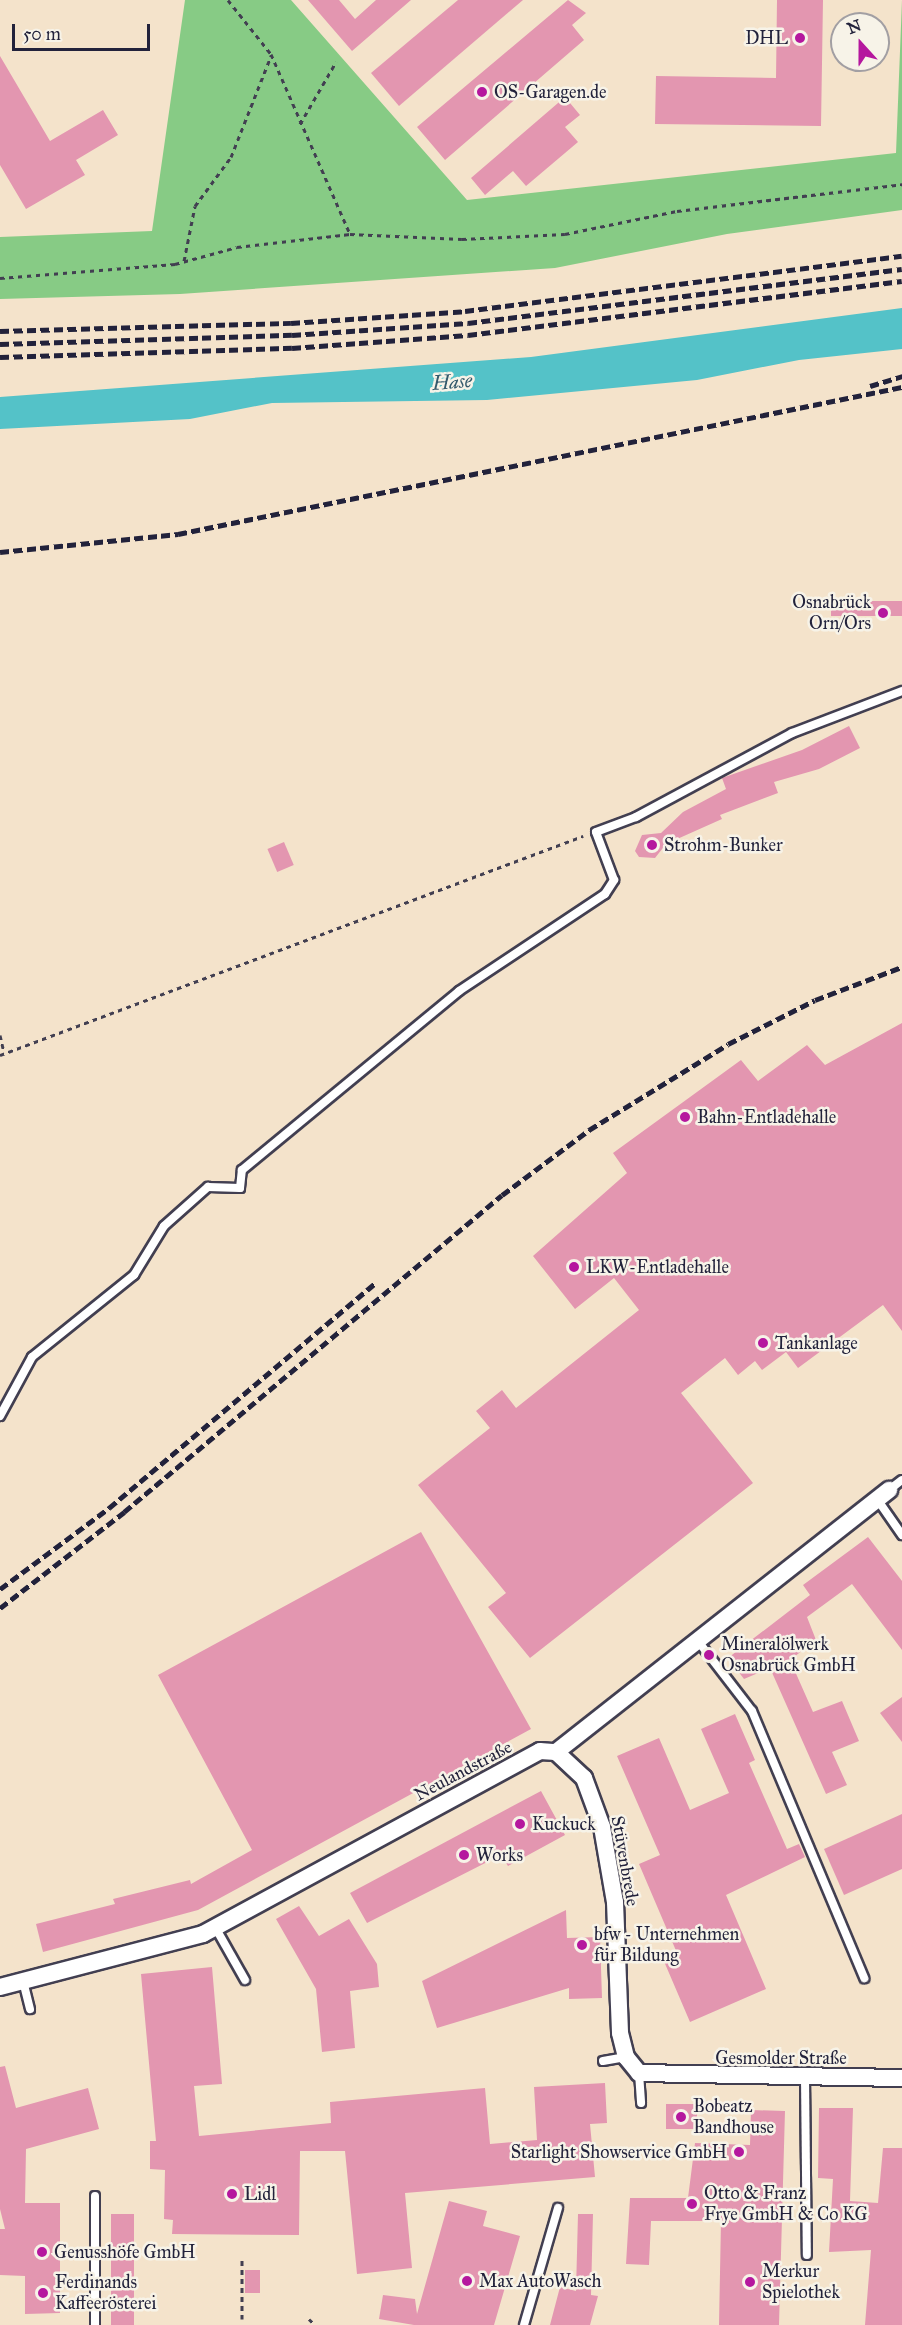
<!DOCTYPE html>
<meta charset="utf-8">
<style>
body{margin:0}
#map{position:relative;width:902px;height:2325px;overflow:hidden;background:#f4e3cb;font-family:"IM FELL Great Primer",serif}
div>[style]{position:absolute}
.green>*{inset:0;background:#87cb85}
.water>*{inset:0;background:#54c2c8}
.building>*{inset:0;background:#e396b0;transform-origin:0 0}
.path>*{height:3px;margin-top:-1.5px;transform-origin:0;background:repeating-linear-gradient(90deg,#423f51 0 4.5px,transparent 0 9px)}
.roads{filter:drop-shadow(2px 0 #423f51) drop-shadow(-2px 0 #423f51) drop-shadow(0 2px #423f51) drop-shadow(0 -2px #423f51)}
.lane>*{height:8px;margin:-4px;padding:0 4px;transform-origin:4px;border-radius:4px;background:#fff}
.street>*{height:16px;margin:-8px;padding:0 8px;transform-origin:8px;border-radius:8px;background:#fff}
.rail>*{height:4.5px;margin-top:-2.25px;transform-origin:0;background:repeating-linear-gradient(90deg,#22223b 0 9px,transparent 0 13.5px)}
.dots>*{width:16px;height:16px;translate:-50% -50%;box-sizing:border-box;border:3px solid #f7f3e8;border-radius:50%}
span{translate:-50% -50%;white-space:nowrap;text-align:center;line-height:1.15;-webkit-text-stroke:5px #f7f3e8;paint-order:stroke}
.poi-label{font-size:18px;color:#22223b}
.right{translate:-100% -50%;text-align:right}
.left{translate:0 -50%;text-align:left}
.street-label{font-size:18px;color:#22223b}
.water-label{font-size:20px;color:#345a6c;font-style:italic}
.north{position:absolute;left:830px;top:12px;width:60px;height:60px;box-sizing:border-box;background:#f7f3e8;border:2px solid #a29fa3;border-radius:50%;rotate:339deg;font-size:16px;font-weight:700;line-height:24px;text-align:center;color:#22223b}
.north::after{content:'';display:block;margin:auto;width:21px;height:27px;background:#b5179e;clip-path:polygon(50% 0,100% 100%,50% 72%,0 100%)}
.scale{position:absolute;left:12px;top:24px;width:138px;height:27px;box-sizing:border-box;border:3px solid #22223b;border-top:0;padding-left:8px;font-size:18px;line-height:21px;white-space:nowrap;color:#22223b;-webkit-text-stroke:4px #f7f3e8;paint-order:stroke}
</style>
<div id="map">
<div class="green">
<div style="clip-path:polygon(185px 0,291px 0,467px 200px,896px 153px,902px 0,902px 210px,727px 234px,555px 268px,180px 294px,0 299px,0 237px,152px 231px)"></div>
</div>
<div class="water">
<div style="clip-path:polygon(902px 308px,902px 349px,799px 360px,697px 380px,487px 400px,272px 403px,190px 419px,0 429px,0 397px,531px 357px)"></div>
</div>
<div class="building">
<div style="clip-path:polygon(308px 0,339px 0,355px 19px,376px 0,411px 0,352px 51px)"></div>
<div style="clip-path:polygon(458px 0,523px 0,399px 106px,371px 73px)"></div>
<div style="clip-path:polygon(568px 0,586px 13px,572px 25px,584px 40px,445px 160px,417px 127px)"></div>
<div style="clip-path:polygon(777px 0,823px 0,821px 126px,655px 124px,656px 76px,776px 78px)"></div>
<div style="clip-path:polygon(0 56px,50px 141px,103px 110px,118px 135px,76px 160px,85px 175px,26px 209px,0 165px)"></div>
<div style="clip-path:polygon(565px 97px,580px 115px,565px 127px,578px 142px,526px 186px,513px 171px,485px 195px,471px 178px)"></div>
<div style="left:902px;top:601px;width:15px;height:71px;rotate:90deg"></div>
<div style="clip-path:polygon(849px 726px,860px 748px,819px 769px,774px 782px,778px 793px,720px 815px,722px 819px,666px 844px,655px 858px,639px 857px,635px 851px,642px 835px,661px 833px,683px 812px,726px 789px,722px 778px,802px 750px)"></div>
<div style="left:284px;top:842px;width:25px;height:18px;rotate:67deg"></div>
<div style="clip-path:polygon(902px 1023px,902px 1331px,883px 1305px,798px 1368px,786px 1352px,762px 1370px,755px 1361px,738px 1375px,725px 1358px,681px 1393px,753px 1483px,530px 1658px,488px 1607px,506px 1593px,418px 1485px,490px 1428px,476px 1411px,502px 1390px,516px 1408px,639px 1310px,614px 1278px,575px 1309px,533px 1256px,627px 1173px,613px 1153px,741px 1060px,758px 1081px,807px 1045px,825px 1065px)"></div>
<div style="clip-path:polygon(421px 1532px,531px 1729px,198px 1910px,43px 1952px,36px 1924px,115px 1904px,113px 1899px,190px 1880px,191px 1884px,252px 1850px,158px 1675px)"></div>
<div style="clip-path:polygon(868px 1537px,902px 1581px,902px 1650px,852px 1584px,807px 1617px,816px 1640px,790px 1660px,813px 1712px,842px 1701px,859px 1741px,832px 1752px,847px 1785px,826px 1794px,770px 1668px,744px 1679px,728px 1658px,810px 1595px,803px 1585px)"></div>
<div style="clip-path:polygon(902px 1697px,902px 1742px,880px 1713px)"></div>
<div style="clip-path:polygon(735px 1714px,755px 1760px,749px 1763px,787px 1849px,799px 1844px,805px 1857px,726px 1895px,766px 1989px,690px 2022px,663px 1959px,677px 1953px,639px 1864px,660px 1855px,617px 1756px,659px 1738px,690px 1810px,729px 1793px,701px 1729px)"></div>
<div style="clip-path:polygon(541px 1791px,565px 1835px,508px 1866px,501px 1855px,367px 1923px,350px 1893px)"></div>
<div style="clip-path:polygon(902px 1814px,902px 1869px,844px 1895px,824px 1849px)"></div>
<div style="clip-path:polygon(299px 1906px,319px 1936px,349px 1919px,377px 1964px,379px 1987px,350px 1991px,355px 2048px,322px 2052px,316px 1989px,276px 1919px)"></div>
<div style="clip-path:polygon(566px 1910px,567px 1938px,600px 1937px,602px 1998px,569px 1999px,569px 1988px,437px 2028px,422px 1981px)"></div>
<div style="clip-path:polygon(212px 1967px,222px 2084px,194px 2086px,199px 2136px,331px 2123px,330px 2102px,485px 2088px,490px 2144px,537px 2140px,534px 2087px,605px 2083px,607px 2123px,590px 2124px,595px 2177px,405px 2193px,412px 2268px,357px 2274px,345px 2151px,300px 2151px,299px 2235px,172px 2234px,173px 2220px,164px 2219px,165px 2170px,150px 2169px,150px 2141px,156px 2141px,141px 1974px)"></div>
<div style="clip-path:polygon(5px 2066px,16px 2108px,88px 2088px,99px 2129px,26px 2149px,25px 2203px,60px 2203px,60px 2313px,25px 2314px,25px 2276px,0 2275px,0 2229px,5px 2229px,0 2209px,0 2067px)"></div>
<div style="left:666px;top:2104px;width:31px;height:25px"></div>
<div style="clip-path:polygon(819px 2108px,853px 2108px,850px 2201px,878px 2203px,883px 2148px,902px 2148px,902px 2325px,865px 2325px,871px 2250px,829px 2252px,833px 2179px,818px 2178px)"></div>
<div style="clip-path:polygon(751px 2110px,785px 2111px,779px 2325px,719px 2325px,721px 2221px,651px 2221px,649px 2265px,626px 2264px,630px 2198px,688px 2198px,695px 2143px,750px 2145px)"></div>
<div style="clip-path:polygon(449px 2201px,487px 2211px,483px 2226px,520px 2236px,494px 2325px,414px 2325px,379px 2319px,383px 2295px,415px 2299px,417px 2314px)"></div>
<div style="left:111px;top:2214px;width:23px;height:111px"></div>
<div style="clip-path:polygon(578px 2214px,593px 2214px,591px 2295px,598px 2296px,590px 2325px,550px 2325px,560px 2287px,576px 2291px)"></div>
<div style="left:245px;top:2270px;width:15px;height:23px"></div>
</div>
<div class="path">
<div style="left:228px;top:0;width:69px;rotate:51.5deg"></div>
<div style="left:271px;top:54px;width:197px;rotate:66.3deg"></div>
<div style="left:300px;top:124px;width:72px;rotate:-59.9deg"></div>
<div style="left:184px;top:261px;width:56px;rotate:-78.7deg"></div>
<div style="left:195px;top:206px;width:61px;rotate:-53.7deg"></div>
<div style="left:231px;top:157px;width:109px;rotate:-68.4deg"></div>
<div style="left:0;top:278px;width:176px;rotate:-4.6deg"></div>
<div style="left:175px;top:264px;width:64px;rotate:-15.3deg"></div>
<div style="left:237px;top:247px;width:114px;rotate:-6.6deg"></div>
<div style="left:350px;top:234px;width:112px;rotate:2.6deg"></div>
<div style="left:462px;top:239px;width:103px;rotate:-2.8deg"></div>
<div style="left:565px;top:234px;width:114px;rotate:-11.6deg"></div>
<div style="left:677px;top:211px;width:227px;rotate:-6.8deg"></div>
<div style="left:0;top:1035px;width:18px;rotate:77deg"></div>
<div style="left:0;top:1055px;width:623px;rotate:-20.59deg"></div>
<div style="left:242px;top:2319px;width:60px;rotate:-90deg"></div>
<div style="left:309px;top:2319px;width:8px;rotate:45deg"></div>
</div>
<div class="roads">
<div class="lane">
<div style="left:0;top:1416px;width:67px;rotate:-61.5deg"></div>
<div style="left:32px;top:1357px;width:131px;rotate:-38.8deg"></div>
<div style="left:134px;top:1275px;width:57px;rotate:-58.5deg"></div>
<div style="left:164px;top:1226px;width:59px;rotate:-41.6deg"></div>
<div style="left:208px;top:1187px;width:32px;rotate:2deg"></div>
<div style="left:240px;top:1188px;width:18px;rotate:-84deg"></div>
<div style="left:242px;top:1170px;width:281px;rotate:-39.5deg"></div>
<div style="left:459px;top:991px;width:175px;rotate:-33.6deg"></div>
<div style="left:605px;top:894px;width:17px;rotate:-57deg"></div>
<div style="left:614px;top:880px;width:51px;rotate:-110.6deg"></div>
<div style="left:596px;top:832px;width:43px;rotate:-20.6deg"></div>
<div style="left:636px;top:817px;width:177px;rotate:-28.3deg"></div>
<div style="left:792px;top:733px;width:118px;rotate:-20.9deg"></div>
<div style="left:889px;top:1490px;width:16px;rotate:-38deg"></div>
<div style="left:877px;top:1499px;width:44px;rotate:55.2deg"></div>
<div style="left:698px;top:1641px;width:88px;rotate:52.4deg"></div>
<div style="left:752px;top:1711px;width:290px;rotate:67.2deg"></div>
<div style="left:215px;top:1927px;width:61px;rotate:60.5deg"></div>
<div style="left:23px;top:1981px;width:29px;rotate:76deg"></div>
<div style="left:603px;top:2061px;width:23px;rotate:-10deg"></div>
<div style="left:639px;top:2073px;width:30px;rotate:86deg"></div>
<div style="left:805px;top:2077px;width:178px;rotate:89.4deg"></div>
<div style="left:95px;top:2325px;width:129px;rotate:-90deg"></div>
<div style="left:524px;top:2325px;width:122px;rotate:-73.8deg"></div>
</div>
<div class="street">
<div style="left:556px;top:1752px;width:38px;rotate:43deg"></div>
<div style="left:584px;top:1778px;width:52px;rotate:69.8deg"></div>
<div style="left:602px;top:1827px;width:76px;rotate:80.2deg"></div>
<div style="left:615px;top:1902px;width:131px;rotate:87.8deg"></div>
<div style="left:620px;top:2033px;width:25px;rotate:76deg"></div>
<div style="left:626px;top:2057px;width:21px;rotate:51deg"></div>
<div style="left:639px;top:2073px;width:263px;rotate:1.1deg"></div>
<div style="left:0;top:1987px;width:210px;rotate:-14.6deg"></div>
<div style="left:203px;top:1934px;width:383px;rotate:-28.5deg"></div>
<div style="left:540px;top:1751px;width:16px;rotate:4deg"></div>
<div style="left:556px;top:1752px;width:424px;rotate:-38.2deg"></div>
</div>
</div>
<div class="rail">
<div style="left:0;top:331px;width:291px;rotate:-1.6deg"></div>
<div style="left:291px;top:323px;width:174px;rotate:-3.9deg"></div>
<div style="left:465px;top:311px;width:440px;rotate:-7.2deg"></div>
<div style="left:0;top:344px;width:292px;rotate:-1.8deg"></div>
<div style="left:292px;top:335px;width:176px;rotate:-3.9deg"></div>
<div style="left:468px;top:323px;width:437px;rotate:-7.1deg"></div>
<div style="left:0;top:357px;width:292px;rotate:-1.8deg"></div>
<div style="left:292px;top:348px;width:176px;rotate:-4.2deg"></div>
<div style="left:468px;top:335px;width:437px;rotate:-7.1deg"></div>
<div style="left:870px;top:386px;width:34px;rotate:-17deg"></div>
<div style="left:0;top:552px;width:179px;rotate:-5.8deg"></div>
<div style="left:178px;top:534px;width:739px;rotate:-11.48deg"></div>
<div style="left:0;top:1589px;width:136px;rotate:-36.6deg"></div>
<div style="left:109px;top:1508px;width:347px;rotate:-40.2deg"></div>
<div style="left:0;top:1608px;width:157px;rotate:-37.7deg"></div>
<div style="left:124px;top:1512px;width:493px;rotate:-40deg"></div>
<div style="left:502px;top:1195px;width:109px;rotate:-36.8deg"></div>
<div style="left:589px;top:1130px;width:163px;rotate:-31.7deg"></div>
<div style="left:728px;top:1044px;width:97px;rotate:-26.8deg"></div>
<div style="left:815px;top:1000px;width:93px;rotate:-20.8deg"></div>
</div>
<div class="dots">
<div style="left:800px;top:38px;background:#b5179e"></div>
<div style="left:482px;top:92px;background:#b5179e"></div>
<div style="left:883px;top:613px;background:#b5179e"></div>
<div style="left:652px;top:845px;background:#b5179e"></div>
<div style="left:685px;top:1117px;background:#b5179e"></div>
<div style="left:574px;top:1267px;background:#b5179e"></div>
<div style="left:763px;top:1343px;background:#b5179e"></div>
<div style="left:709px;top:1655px;background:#b5179e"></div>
<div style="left:520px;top:1824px;background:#b5179e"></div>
<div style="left:464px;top:1855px;background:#b5179e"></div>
<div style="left:582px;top:1945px;background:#b5179e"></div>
<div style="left:681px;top:2117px;background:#b5179e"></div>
<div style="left:739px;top:2152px;background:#b5179e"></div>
<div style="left:232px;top:2194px;background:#b5179e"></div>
<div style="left:692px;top:2204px;background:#b5179e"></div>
<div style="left:42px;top:2252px;background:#b5179e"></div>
<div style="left:467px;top:2281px;background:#b5179e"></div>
<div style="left:750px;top:2282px;background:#b5179e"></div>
<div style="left:43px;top:2293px;background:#b5179e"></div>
</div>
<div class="poi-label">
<span class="right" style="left:788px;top:38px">DHL</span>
<span class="left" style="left:494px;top:92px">OS-Garagen.de</span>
<span class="right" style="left:871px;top:613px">Osnabrück<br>Orn/Ors</span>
<span class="left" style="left:664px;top:845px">Strohm-Bunker</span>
<span class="left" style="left:697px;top:1117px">Bahn-Entladehalle</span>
<span class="left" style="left:586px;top:1267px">LKW-Entladehalle</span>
<span class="left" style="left:775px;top:1343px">Tankanlage</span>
<span class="left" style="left:721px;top:1655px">Mineralölwerk<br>Osnabrück GmbH</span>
<span class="left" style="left:532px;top:1824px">Kuckuck</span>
<span class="left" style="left:476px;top:1855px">Works</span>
<span class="left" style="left:594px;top:1945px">bfw - Unternehmen<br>für Bildung</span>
<span class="left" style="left:693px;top:2117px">Bobeatz<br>Bandhouse</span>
<span class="right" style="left:727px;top:2152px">Starlight Showservice GmbH</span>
<span class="left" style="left:244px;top:2194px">Lidl</span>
<span class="left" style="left:704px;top:2204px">Otto &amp; Franz<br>Frye GmbH &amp; Co KG</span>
<span class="left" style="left:54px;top:2252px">Genusshöfe GmbH</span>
<span class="left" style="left:762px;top:2282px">Merkur<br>Spielothek</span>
<span class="left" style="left:479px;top:2281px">Max AutoWasch</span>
<span class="left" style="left:55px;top:2293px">Ferdinands<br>Kaffeerösterei</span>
</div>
<div class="street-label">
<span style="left:463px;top:1771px;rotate:-28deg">Neulandstraße</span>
<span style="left:625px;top:1861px;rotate:80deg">Stüvenbrede</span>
<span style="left:781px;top:2058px">Gesmolder Straße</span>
</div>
<div class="water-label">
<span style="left:452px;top:382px;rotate:-4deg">Hase</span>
</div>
<div class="north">N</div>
<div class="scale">50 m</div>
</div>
